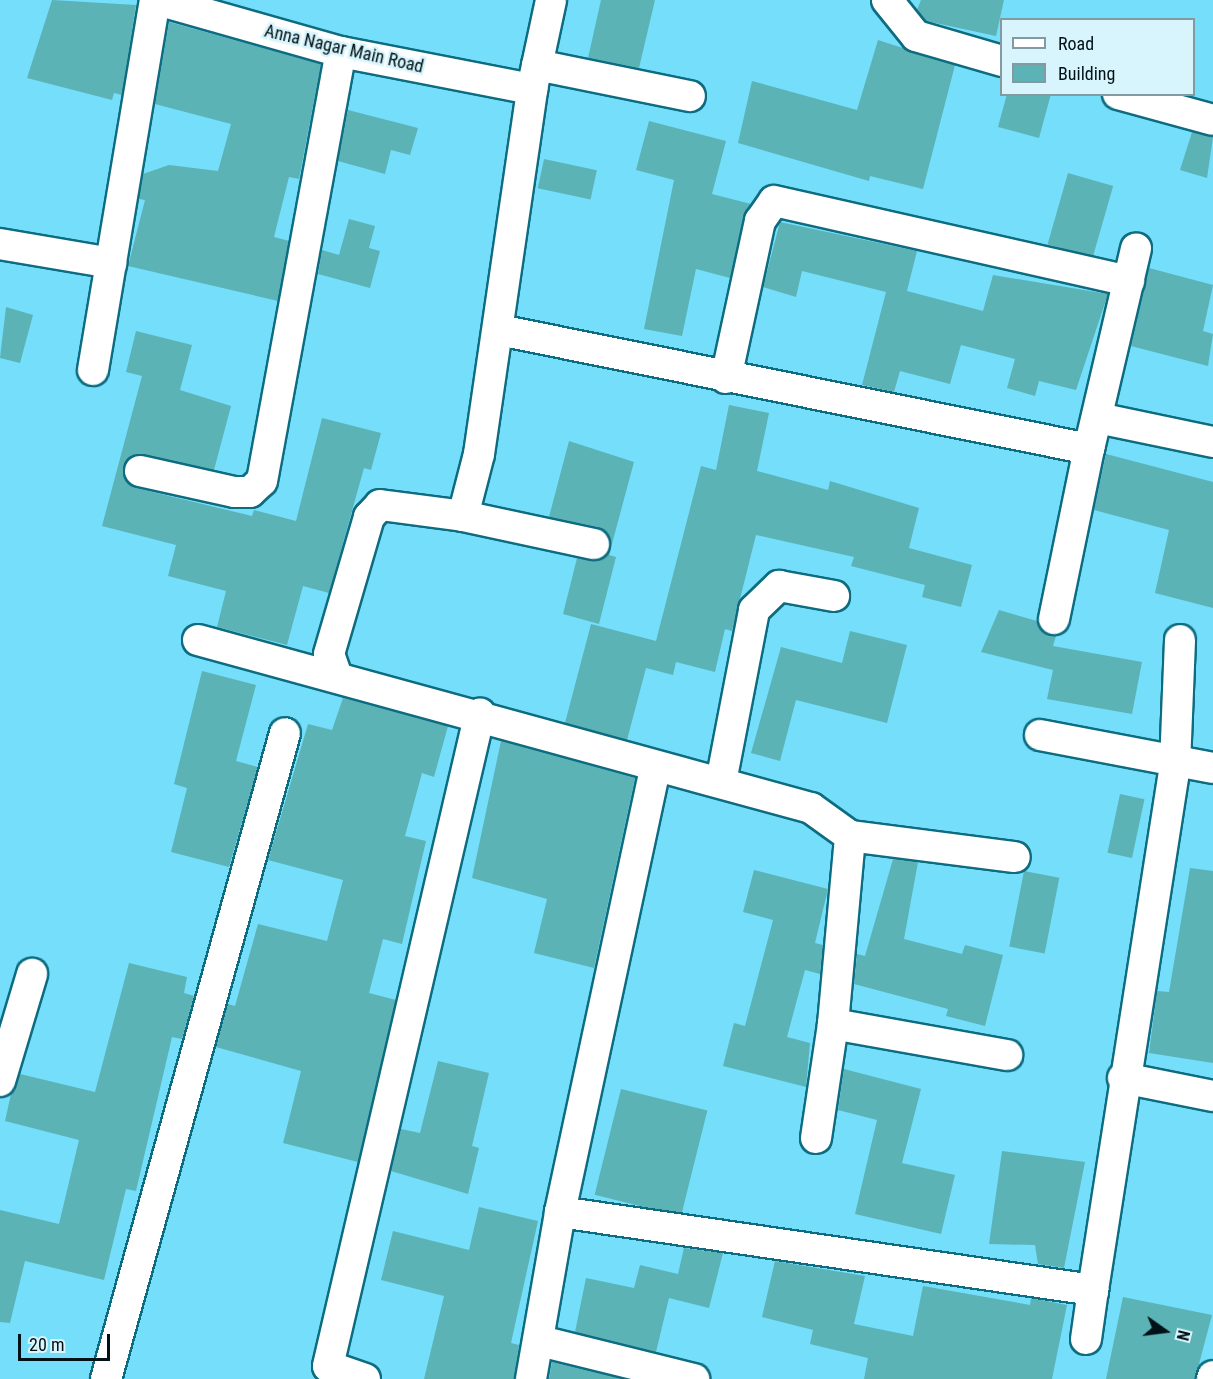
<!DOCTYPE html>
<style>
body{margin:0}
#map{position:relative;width:1213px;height:1379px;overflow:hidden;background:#75defb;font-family:"Roboto Condensed",sans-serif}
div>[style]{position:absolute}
.building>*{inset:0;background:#5bb3b6;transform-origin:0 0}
.roads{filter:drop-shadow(2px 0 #0e6c80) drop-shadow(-2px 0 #0e6c80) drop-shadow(0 2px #0e6c80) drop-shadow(0 -2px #0e6c80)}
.street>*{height:30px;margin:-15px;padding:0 15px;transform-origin:15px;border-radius:15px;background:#fff}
span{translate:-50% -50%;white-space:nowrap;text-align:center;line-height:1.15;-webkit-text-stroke:5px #d8f4fc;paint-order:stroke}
.street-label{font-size:18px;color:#001217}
.legend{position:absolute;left:1000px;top:18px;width:195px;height:78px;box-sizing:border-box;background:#d8f4fc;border:2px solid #829aa0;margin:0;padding:8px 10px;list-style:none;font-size:18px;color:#001217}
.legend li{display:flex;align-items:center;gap:12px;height:30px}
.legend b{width:30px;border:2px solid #829aa0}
.north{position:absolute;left:1135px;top:1301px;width:60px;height:60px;-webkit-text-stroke:4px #d8f4fc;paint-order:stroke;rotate:104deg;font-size:16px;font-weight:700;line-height:24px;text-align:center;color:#001217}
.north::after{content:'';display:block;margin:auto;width:21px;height:27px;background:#001217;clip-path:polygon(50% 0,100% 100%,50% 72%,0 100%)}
.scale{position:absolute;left:18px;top:1334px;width:92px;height:27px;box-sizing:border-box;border:3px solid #001217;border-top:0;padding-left:8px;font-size:18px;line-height:21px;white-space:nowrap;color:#001217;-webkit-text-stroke:4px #d8f4fc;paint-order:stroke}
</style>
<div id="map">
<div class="building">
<div style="clip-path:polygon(52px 0,136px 5px,122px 95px,114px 93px,112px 100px,27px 78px)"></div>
<div style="clip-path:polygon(601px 0,655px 0,639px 68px,588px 58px)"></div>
<div style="clip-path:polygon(921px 0,1004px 0,996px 36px,926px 21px,917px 10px)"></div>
<div style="clip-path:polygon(169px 22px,321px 64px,299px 179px,289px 177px,274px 237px,289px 241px,278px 301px,128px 266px,145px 200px,139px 199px,143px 174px,169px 165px,218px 171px,231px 124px,155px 104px)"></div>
<div style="clip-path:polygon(878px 40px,955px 65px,923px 189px,870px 176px,869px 181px,738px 143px,752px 81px,857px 110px)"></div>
<div style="clip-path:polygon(1007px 94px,1051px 94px,1039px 138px,998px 127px)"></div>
<div style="clip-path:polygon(348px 110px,418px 128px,410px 155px,391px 150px,385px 174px,338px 161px)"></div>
<div style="clip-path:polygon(649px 121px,726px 141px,712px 194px,751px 204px,730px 278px,696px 269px,682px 336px,644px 329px,674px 180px,636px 170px)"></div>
<div style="clip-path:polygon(1192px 132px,1213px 137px,1207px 178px,1180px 170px)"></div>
<div style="left:544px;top:159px;width:54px;height:30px;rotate:12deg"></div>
<div style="left:1068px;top:173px;width:47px;height:74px;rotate:16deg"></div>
<div style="clip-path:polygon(349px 219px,375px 226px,369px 248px,380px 251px,370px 288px,318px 274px,322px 250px,339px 255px)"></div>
<div style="clip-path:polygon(780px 222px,917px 251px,907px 291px,983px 311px,993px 275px,1108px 294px,1076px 390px,1039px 381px,1035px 396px,1007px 388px,1015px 359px,961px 345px,950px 384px,900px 371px,894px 392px,862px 385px,886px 292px,802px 271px,796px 297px,763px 287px)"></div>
<div style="clip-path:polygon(1149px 268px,1213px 285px,1203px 331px,1213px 334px,1208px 366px,1131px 346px)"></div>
<div style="clip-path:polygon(6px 307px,33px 315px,20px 363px,0 358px)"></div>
<div style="clip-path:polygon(136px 331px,192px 345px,180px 390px,231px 406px,214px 470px,135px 454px,123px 468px,136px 488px,252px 516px,254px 510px,296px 521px,322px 418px,381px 433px,371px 470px,364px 468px,329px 593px,303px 586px,287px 645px,217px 627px,226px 591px,168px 576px,176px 545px,102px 526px,142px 376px,126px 372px)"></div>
<div style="clip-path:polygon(729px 405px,769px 413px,757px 471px,828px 490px,830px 481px,919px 508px,909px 548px,972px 565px,961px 607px,922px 597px,925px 585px,851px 566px,854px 557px,756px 535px,732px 631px,725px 629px,715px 672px,676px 662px,673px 675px,646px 668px,627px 740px,565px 723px,591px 624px,656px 641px,701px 466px,716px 470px)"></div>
<div style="clip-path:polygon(569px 441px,634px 462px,609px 555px,616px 557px,599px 624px,563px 614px,577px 558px,600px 560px,611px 547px,598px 527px,549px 517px)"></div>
<div style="clip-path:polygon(1106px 454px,1213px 482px,1213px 608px,1155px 593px,1169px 530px,1094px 510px)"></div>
<div style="clip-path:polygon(999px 610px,1037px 621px,1043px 632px,1056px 636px,1053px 646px,1142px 662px,1132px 714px,1047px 699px,1053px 670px,981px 652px)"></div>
<div style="clip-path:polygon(850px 631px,907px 645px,887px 723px,796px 700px,780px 761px,751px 753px,781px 647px,842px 663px)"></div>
<div style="clip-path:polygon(202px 671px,256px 685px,236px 761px,258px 767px,229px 867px,171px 852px,187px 788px,174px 784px)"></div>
<div style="clip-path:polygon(343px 698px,448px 726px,434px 777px,422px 773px,405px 836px,426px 841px,402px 944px,383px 939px,369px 993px,396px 1000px,358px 1162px,283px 1143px,301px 1071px,216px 1047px,228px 1004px,235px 1006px,258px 924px,327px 941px,343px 880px,268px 860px,308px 724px,332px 730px)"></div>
<div style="clip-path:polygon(501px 741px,635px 778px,594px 968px,534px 953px,547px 899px,472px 878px)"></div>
<div style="left:1120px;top:794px;width:25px;height:60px;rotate:12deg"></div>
<div style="clip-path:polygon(893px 859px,918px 862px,904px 939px,962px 954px,965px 945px,1003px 955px,985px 1026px,946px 1016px,948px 1009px,854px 984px,857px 954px,865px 956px)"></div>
<div style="clip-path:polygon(1190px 868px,1213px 871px,1213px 1063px,1149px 1053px,1157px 991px,1169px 992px)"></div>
<div style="clip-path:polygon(754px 870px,828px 889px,815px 943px,823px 945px,820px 974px,805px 970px,787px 1037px,810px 1043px,806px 1087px,723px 1066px,734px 1023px,745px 1026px,773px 920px,743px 912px)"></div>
<div style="left:1024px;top:871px;width:36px;height:77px;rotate:11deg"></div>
<div style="clip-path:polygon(129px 963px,187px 977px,184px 993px,194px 996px,182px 1039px,172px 1037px,136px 1191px,126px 1189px,104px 1280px,25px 1261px,10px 1323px,0 1322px,0 1210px,59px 1224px,79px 1140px,5px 1121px,11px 1094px,20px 1074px,95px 1092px)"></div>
<div style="clip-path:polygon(438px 1061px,489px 1073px,472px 1146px,479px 1148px,468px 1194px,391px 1171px,401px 1129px,420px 1133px)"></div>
<div style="clip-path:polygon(844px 1069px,921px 1089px,902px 1163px,955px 1175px,941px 1234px,855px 1214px,877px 1120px,838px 1110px)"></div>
<div style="left:621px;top:1089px;width:89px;height:109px;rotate:14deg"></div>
<div style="clip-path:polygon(1002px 1151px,1085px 1162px,1064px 1268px,1038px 1264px,1035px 1245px,989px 1244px)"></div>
<div style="clip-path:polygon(479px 1207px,538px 1221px,511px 1343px,519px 1345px,514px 1379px,424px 1379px,444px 1296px,381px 1280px,393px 1231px,469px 1250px)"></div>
<div style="clip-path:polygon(684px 1248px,723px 1253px,709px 1308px,669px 1298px,656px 1352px,575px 1332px,586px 1278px,634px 1288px,640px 1265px,678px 1274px)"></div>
<div style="clip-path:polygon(775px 1261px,865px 1276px,854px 1324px,913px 1336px,923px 1286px,1030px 1305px,1031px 1298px,1067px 1305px,1052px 1379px,864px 1379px,868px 1358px,810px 1344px,813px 1330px,762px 1317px)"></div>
<div style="clip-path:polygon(1123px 1297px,1212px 1315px,1195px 1379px,1106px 1379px)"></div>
<div style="clip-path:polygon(552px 1362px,622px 1379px,549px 1379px)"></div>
</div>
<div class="roads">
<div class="street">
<div style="left:157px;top:0;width:191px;rotate:15.8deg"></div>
<div style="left:341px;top:52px;width:195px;rotate:11deg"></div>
<div style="left:887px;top:0;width:46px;rotate:51.1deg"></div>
<div style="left:916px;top:36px;width:90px;rotate:16.2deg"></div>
<div style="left:537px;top:65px;width:156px;rotate:11.5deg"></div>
<div style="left:1118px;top:94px;width:98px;rotate:15.3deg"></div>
<div style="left:0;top:244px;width:113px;rotate:9.7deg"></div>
<div style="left:499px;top:330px;width:602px;rotate:11.4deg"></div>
<div style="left:1089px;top:449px;width:206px;rotate:-76.8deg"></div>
<div style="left:93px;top:370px;width:375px;rotate:-80.5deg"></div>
<div style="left:726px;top:378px;width:161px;rotate:-77.8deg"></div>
<div style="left:760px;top:221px;width:24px;rotate:-55deg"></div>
<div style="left:774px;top:201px;width:364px;rotate:12.7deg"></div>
<div style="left:1098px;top:418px;width:117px;rotate:11.8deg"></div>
<div style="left:140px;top:471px;width:96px;rotate:12.6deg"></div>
<div style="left:234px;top:492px;width:16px"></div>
<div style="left:250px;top:492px;width:16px;rotate:-43deg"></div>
<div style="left:262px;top:481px;width:436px;rotate:-79.6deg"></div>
<div style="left:463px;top:516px;width:134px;rotate:12.1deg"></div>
<div style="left:1054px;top:619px;width:174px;rotate:-78.4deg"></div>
<div style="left:198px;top:640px;width:636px;rotate:15.33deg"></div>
<div style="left:811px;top:808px;width:48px;rotate:35.7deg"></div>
<div style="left:850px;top:836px;width:166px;rotate:7.3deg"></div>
<div style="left:336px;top:674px;width:21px;rotate:-109deg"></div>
<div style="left:329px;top:654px;width:143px;rotate:-73.7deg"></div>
<div style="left:369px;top:517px;width:16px;rotate:-47deg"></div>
<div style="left:380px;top:505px;width:84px;rotate:7.5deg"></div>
<div style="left:463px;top:516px;width:64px;rotate:-75.5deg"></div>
<div style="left:479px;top:454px;width:369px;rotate:-81.7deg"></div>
<div style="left:532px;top:89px;width:91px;rotate:-77.9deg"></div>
<div style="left:1040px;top:735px;width:176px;rotate:10.8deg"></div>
<div style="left:721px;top:782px;width:175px;rotate:-79.1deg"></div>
<div style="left:754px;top:610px;width:35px;rotate:-44deg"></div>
<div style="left:779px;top:586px;width:56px;rotate:10.3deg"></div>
<div style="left:833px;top:1024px;width:177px;rotate:10.1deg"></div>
<div style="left:1123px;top:1078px;width:92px;rotate:11.3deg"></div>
<div style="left:0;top:1081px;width:112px;rotate:-73.3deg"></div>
<div style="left:816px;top:1138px;width:115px;rotate:-81.5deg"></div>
<div style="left:833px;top:1024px;width:189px;rotate:-84.8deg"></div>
<div style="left:560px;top:1212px;width:539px;rotate:8.33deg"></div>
<div style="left:1093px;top:1290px;width:531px;rotate:-81.12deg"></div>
<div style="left:1175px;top:765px;width:125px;rotate:-87.7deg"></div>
<div style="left:1086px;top:1339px;width:49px;rotate:-81.9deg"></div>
<div style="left:540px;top:1341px;width:159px;rotate:13.9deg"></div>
<div style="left:106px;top:1379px;width:670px;rotate:-74.51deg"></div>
<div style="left:365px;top:1379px;width:39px;rotate:-161deg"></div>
<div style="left:328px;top:1366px;width:670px;rotate:-76.9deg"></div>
<div style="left:531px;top:1379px;width:169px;rotate:-80.1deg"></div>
<div style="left:560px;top:1212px;width:453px;rotate:-77.9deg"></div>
<div style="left:1212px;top:1379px;width:3px;rotate:-72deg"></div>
</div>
</div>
<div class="street-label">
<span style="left:344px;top:49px;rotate:13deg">Anna Nagar Main Road</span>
</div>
<ul class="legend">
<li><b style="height:8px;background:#fff"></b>Road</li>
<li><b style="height:16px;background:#5bb3b6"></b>Building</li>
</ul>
<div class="north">N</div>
<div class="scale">20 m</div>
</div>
